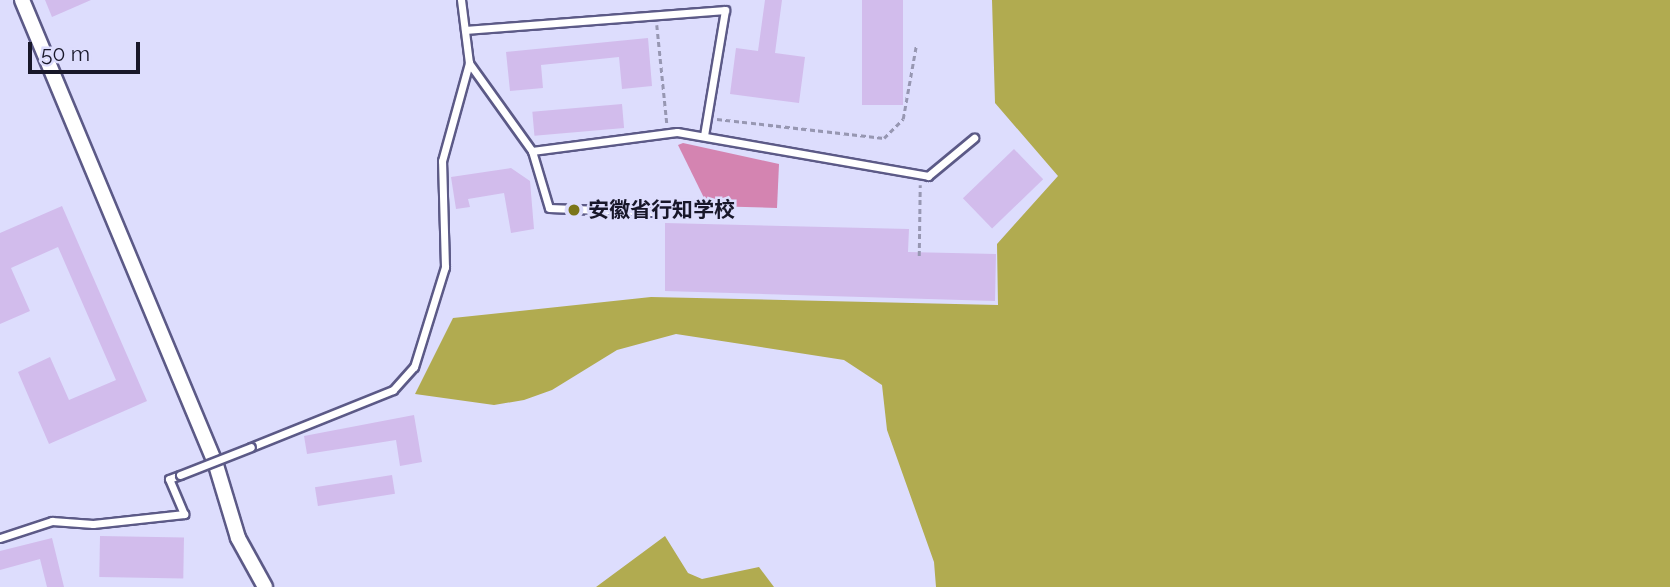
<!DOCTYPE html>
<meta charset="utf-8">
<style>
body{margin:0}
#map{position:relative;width:1670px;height:587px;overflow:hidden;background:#ddddfd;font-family:Raleway,"Noto Sans SC",sans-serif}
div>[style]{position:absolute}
.forest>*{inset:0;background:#b1ab50}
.water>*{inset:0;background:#d484b1}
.building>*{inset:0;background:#d2bcec;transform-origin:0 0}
.path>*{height:2.5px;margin-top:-1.25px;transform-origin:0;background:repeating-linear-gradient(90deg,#9797b2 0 5px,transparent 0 8.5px)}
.roads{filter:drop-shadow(2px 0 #5c5a87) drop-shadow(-2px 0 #5c5a87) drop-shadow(0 2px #5c5a87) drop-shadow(0 -2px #5c5a87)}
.lane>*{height:7px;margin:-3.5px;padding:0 3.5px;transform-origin:3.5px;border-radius:3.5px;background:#fff}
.street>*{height:14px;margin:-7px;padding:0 7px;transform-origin:7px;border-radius:7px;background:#fff}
.bridges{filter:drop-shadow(2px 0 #5c5a87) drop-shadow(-2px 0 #5c5a87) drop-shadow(0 2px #5c5a87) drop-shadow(0 -2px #5c5a87)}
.lane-bridge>*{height:7px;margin:-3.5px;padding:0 3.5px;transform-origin:3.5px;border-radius:3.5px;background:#fff}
.dots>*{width:19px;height:19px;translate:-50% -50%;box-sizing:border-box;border:4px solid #ddddfd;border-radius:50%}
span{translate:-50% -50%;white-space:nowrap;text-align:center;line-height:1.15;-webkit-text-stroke:5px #ddddfd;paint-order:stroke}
.poi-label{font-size:21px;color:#181729;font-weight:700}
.left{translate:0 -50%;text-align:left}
.scale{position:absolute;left:28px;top:42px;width:112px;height:32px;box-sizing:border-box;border:4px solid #181729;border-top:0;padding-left:9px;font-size:21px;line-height:24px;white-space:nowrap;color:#181729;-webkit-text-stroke:5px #ddddfd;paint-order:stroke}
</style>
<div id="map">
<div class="forest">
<div style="clip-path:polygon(992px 0,1670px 0,1670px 587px,936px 587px,934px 562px,887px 430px,882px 385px,844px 360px,676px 334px,617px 350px,552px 390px,524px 400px,494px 405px,415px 394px,453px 318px,651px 297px,998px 305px,997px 244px,1058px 176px,995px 103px)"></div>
<div style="clip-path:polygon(665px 536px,688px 573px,702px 579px,759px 567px,774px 587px,596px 587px)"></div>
</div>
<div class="water">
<div style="clip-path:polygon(683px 143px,779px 164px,777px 208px,708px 206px,678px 145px)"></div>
</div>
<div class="building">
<div style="clip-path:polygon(45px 0,91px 0,52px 17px)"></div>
<div style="clip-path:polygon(765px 0,782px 0,775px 53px,805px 57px,799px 103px,730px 94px,736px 48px,758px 51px)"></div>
<div style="left:862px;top:0;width:41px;height:105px"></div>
<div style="clip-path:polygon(648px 38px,652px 86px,622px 89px,619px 57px,541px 65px,543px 88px,510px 91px,506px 52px)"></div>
<div style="left:622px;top:104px;width:24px;height:90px;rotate:85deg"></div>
<div style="left:1014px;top:149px;width:42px;height:71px;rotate:46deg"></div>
<div style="clip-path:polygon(511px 168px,530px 181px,534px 229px,511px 233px,504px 193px,468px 199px,470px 207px,456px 209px,451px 177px)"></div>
<div style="clip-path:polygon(62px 206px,147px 401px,49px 444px,18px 372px,50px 357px,69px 400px,116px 380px,58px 247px,11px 268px,30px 311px,0 324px,0 233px)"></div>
<div style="clip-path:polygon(665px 223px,909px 229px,908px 252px,996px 254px,995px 301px,665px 291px)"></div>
<div style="clip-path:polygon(414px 415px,422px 462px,400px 466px,396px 440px,307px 454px,304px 436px)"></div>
<div style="left:392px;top:475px;width:19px;height:78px;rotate:81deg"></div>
<div style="left:100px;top:536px;width:84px;height:41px;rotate:1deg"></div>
<div style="clip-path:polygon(52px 538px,64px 587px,47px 587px,40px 559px,0 570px,0 551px)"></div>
</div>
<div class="path">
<div style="left:657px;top:25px;width:99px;rotate:84.2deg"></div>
<div style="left:717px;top:119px;width:168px;rotate:6.5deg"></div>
<div style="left:884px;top:138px;width:27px;rotate:-45deg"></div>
<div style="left:903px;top:119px;width:74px;rotate:-79.9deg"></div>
<div style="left:919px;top:256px;width:71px;rotate:-89.2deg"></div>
</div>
<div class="roads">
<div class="lane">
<div style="left:465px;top:30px;width:261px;rotate:-4.4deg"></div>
<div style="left:725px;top:10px;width:127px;rotate:99.5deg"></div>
<div style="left:469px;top:63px;width:108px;rotate:54.4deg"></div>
<div style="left:532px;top:151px;width:59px;rotate:73.4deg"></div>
<div style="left:549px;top:208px;width:103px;rotate:2.2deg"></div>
<div style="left:532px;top:151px;width:146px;rotate:-7.5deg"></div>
<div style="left:677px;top:132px;width:255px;rotate:9.9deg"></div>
<div style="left:928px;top:176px;width:60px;rotate:-39.6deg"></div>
<div style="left:251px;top:447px;width:153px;rotate:-21.9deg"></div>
<div style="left:393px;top:390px;width:31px;rotate:-48deg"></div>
<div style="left:414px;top:367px;width:105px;rotate:-72.8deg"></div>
<div style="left:445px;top:267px;width:106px;rotate:-91.6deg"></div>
<div style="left:442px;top:161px;width:102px;rotate:-74.6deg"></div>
<div style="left:469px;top:63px;width:64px;rotate:-97.2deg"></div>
<div style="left:0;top:538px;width:55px;rotate:-18.1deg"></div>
<div style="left:52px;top:521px;width:41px;rotate:4.2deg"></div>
<div style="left:93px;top:524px;width:92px;rotate:-6.3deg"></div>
<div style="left:184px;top:514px;width:38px;rotate:-113deg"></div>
<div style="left:169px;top:479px;width:12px;rotate:-20deg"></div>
</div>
<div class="street">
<div style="left:22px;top:0;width:504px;rotate:67.35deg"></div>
<div style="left:216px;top:465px;width:76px;rotate:73.2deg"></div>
<div style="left:238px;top:538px;width:56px;rotate:61.1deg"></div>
</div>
</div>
<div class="bridges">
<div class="lane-bridge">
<div style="left:180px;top:475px;width:76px;rotate:-21.5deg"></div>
</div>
</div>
<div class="dots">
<div style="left:574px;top:210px;background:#7b7519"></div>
</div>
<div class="poi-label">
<span class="left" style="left:588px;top:210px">安徽省行知学校</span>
</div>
<div class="scale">50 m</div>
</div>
